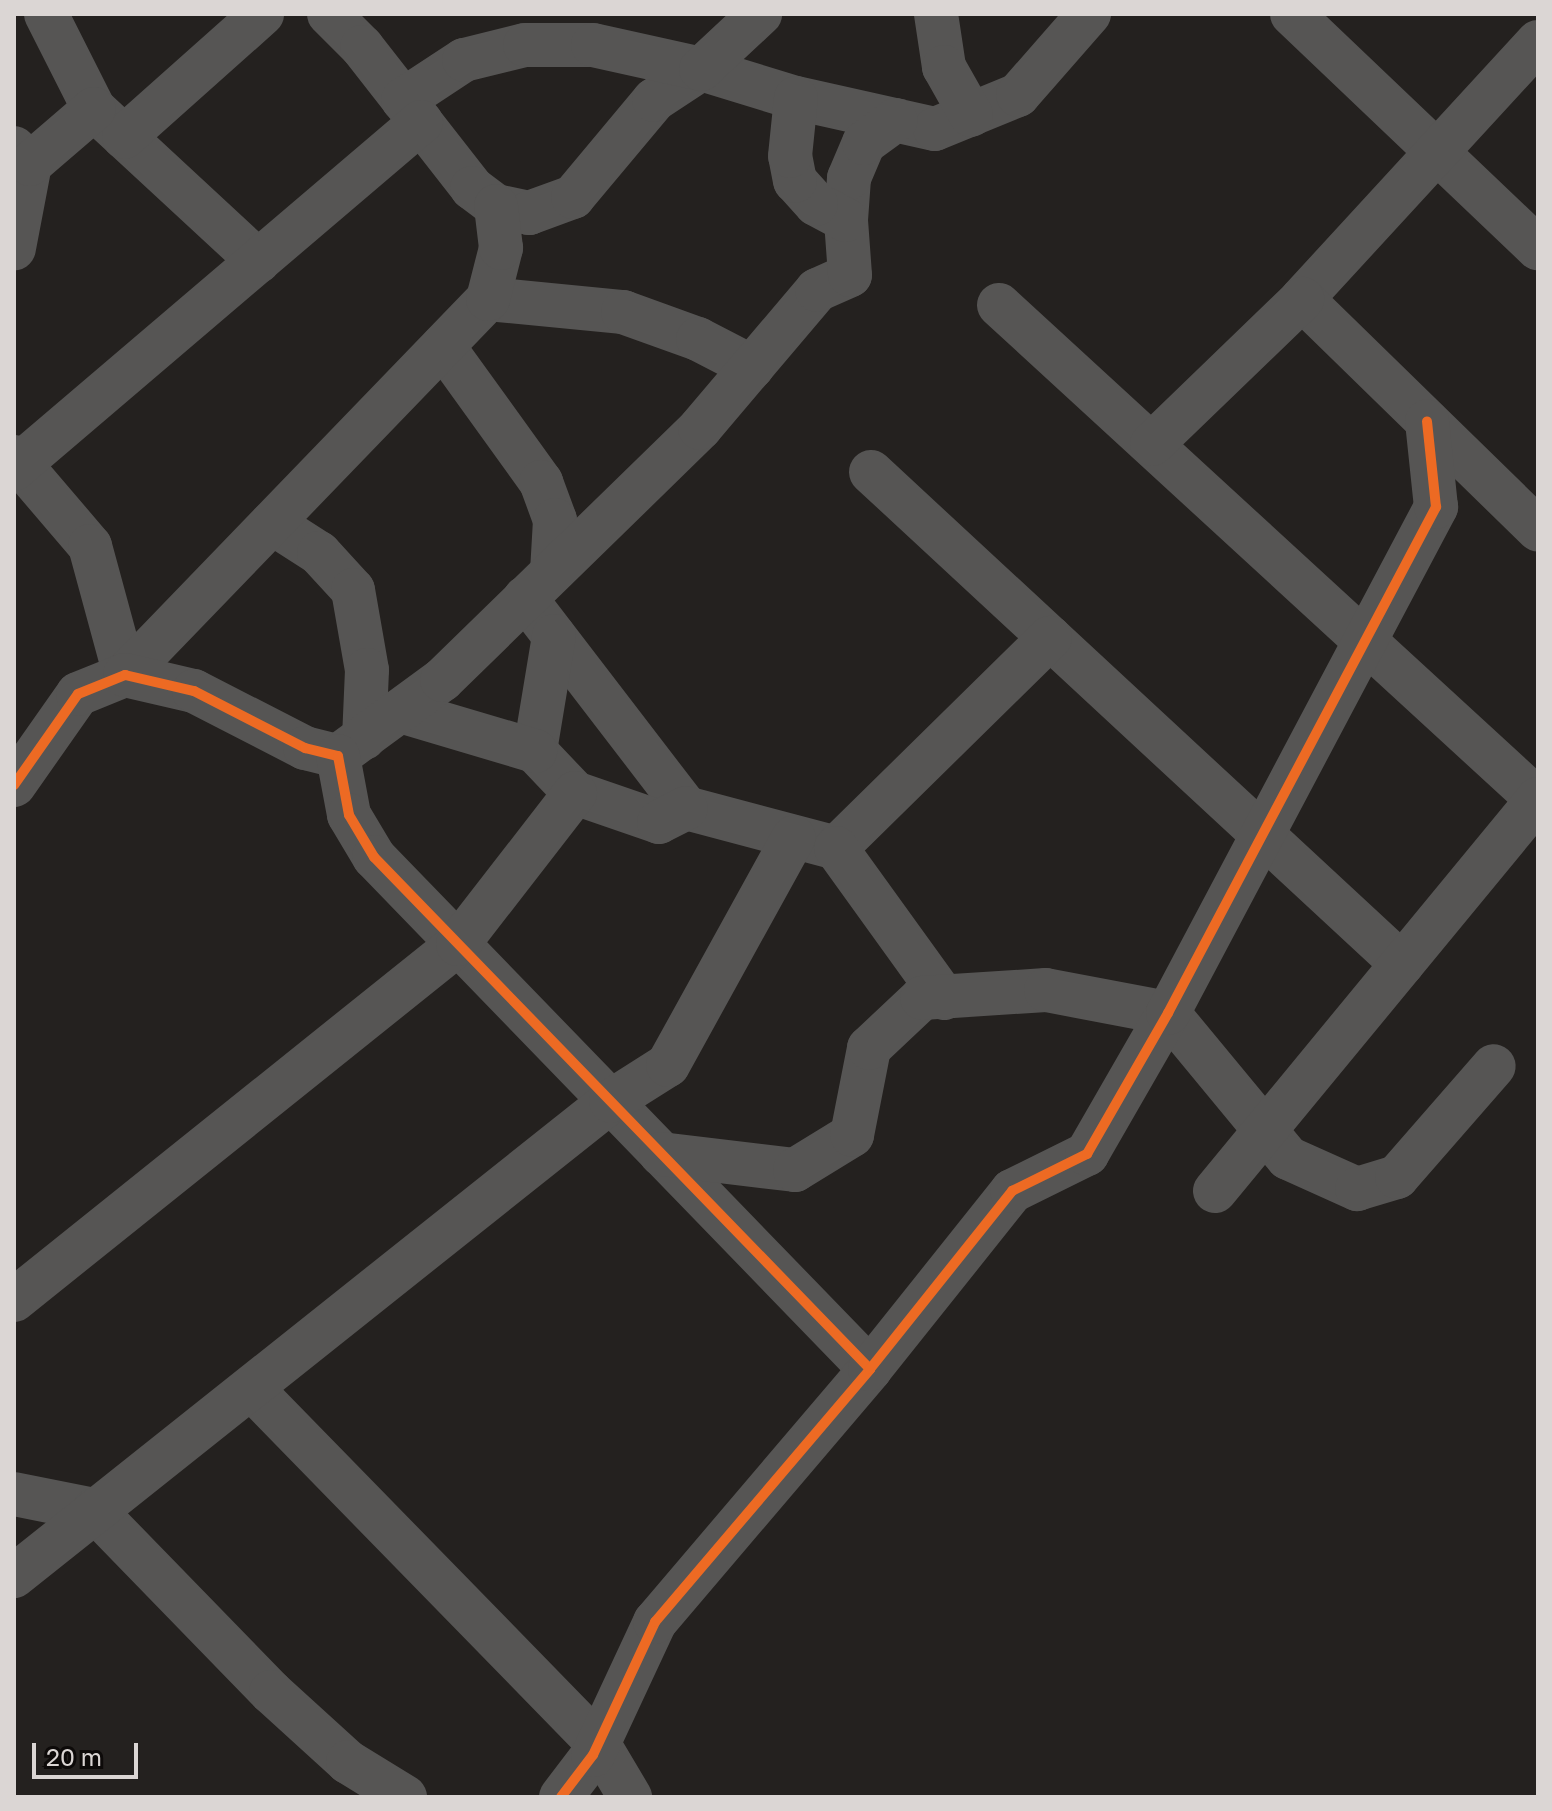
<!DOCTYPE html>
<style>
body{margin:0}
#map{position:relative;width:1552px;height:1811px;overflow:hidden;background:#24211f;font-family:"Golos Text",sans-serif}
div>[style]{position:absolute}
.minor>*{height:44px;margin:-22px;padding:0 22px;transform-origin:22px;border-radius:22px;background:#565554}
.cycleway>*{height:10px;margin:-5px;padding:0 5px;transform-origin:5px;border-radius:5px;background:#ed6a23}
span{translate:-50% -50%;white-space:nowrap;text-align:center;line-height:1.15;-webkit-text-stroke:8px #0d0a09;paint-order:stroke}
.frame{position:absolute;inset:0;border:16px solid #dbd6d4;pointer-events:none}
.scale{position:absolute;left:32px;top:1743px;width:106px;height:36px;box-sizing:border-box;border:4px solid #dbd6d4;border-top:0;padding-left:10px;font-size:24px;line-height:28px;white-space:nowrap;color:#dbd6d4;-webkit-text-stroke:6px #0d0a09;paint-order:stroke}
</style>
<div id="map">
<div class="minor">
<div style="left:46px;top:14px;width:106px;rotate:63.2deg"></div>
<div style="left:94px;top:109px;width:224px;rotate:42.8deg"></div>
<div style="left:329px;top:14px;width:47px;rotate:45deg"></div>
<div style="left:362px;top:47px;width:179px;rotate:52deg"></div>
<div style="left:472px;top:188px;width:30px;rotate:37deg"></div>
<div style="left:496px;top:206px;width:34px;rotate:12deg"></div>
<div style="left:529px;top:213px;width:47px;rotate:-20deg"></div>
<div style="left:573px;top:197px;width:126px;rotate:-50.1deg"></div>
<div style="left:654px;top:100px;width:56px;rotate:-33.4deg"></div>
<div style="left:701px;top:69px;width:99px;rotate:17deg"></div>
<div style="left:796px;top:98px;width:142px;rotate:12.6deg"></div>
<div style="left:935px;top:129px;width:90px;rotate:-22.3deg"></div>
<div style="left:1018px;top:95px;width:108px;rotate:-48.8deg"></div>
<div style="left:936px;top:14px;width:54px;rotate:81.4deg"></div>
<div style="left:944px;top:67px;width:55px;rotate:60.6deg"></div>
<div style="left:1292px;top:14px;width:340px;rotate:43.6deg"></div>
<div style="left:1538px;top:42px;width:349px;rotate:132.6deg"></div>
<div style="left:1302px;top:299px;width:330px;rotate:44.3deg"></div>
<div style="left:403px;top:100px;width:73px;rotate:-33.3deg"></div>
<div style="left:464px;top:60px;width:63px;rotate:-13.8deg"></div>
<div style="left:525px;top:45px;width:68px"></div>
<div style="left:593px;top:45px;width:111px;rotate:12.5deg"></div>
<div style="left:701px;top:69px;width:81px;rotate:-43deg"></div>
<div style="left:124px;top:137px;width:185px;rotate:-41.7deg"></div>
<div style="left:14px;top:148px;width:23px;rotate:45deg"></div>
<div style="left:30px;top:164px;width:86px;rotate:100.8deg"></div>
<div style="left:30px;top:164px;width:84px;rotate:-40.7deg"></div>
<div style="left:846px;top:220px;width:42px;rotate:-85.9deg"></div>
<div style="left:849px;top:178px;width:38px;rotate:-67deg"></div>
<div style="left:864px;top:143px;width:39px;rotate:-36deg"></div>
<div style="left:488px;top:299px;width:136px;rotate:5.5deg"></div>
<div style="left:623px;top:312px;width:80px;rotate:19.8deg"></div>
<div style="left:698px;top:339px;width:61px;rotate:27.4deg"></div>
<div style="left:999px;top:305px;width:732px;rotate:42.56deg"></div>
<div style="left:443px;top:346px;width:168px;rotate:54.2deg"></div>
<div style="left:541px;top:482px;width:40px;rotate:69.8deg"></div>
<div style="left:555px;top:520px;width:52px;rotate:93.3deg"></div>
<div style="left:1152px;top:444px;width:209px;rotate:-44deg"></div>
<div style="left:14px;top:457px;width:117px;rotate:49.5deg"></div>
<div style="left:90px;top:546px;width:134px;rotate:74.8deg"></div>
<div style="left:14px;top:469px;width:535px;rotate:-40.45deg"></div>
<div style="left:871px;top:472px;width:724px;rotate:42.82deg"></div>
<div style="left:272px;top:523px;width:56px;rotate:32.6deg"></div>
<div style="left:319px;top:553px;width:50px;rotate:47.4deg"></div>
<div style="left:353px;top:590px;width:81px;rotate:80.1deg"></div>
<div style="left:367px;top:670px;width:68px;rotate:92.5deg"></div>
<div style="left:525px;top:598px;width:265px;rotate:52.5deg"></div>
<div style="left:686px;top:808px;width:155px;rotate:14.9deg"></div>
<div style="left:836px;top:848px;width:300px;rotate:-44.5deg"></div>
<div style="left:554px;top:636px;width:117px;rotate:99.4deg"></div>
<div style="left:535px;top:751px;width:58px;rotate:46.4deg"></div>
<div style="left:575px;top:793px;width:89px;rotate:19deg"></div>
<div style="left:659px;top:822px;width:30px;rotate:-27deg"></div>
<div style="left:125px;top:675px;width:523px;rotate:-46.01deg"></div>
<div style="left:488px;top:299px;width:53px;rotate:-75.7deg"></div>
<div style="left:501px;top:248px;width:42px;rotate:-96.8deg"></div>
<div style="left:400px;top:711px;width:141px;rotate:16.5deg"></div>
<div style="left:338px;top:756px;width:129px;rotate:-36.2deg"></div>
<div style="left:442px;top:680px;width:361px;rotate:-44.3deg"></div>
<div style="left:700px;top:428px;width:181px;rotate:-49.7deg"></div>
<div style="left:817px;top:290px;width:36px;rotate:-24deg"></div>
<div style="left:850px;top:275px;width:55px;rotate:-94.2deg"></div>
<div style="left:846px;top:220px;width:34px;rotate:-152deg"></div>
<div style="left:816px;top:204px;width:31px;rotate:-132deg"></div>
<div style="left:795px;top:181px;width:25px;rotate:-101deg"></div>
<div style="left:790px;top:156px;width:58px;rotate:-84.1deg"></div>
<div style="left:14px;top:785px;width:111px;rotate:-54.9deg"></div>
<div style="left:78px;top:694px;width:51px;rotate:-22deg"></div>
<div style="left:125px;top:675px;width:71px;rotate:13.1deg"></div>
<div style="left:194px;top:691px;width:125px;rotate:27.2deg"></div>
<div style="left:305px;top:748px;width:34px;rotate:14deg"></div>
<div style="left:338px;top:756px;width:60px;rotate:79.4deg"></div>
<div style="left:349px;top:815px;width:49px;rotate:59.2deg"></div>
<div style="left:374px;top:857px;width:713px;rotate:45.91deg"></div>
<div style="left:836px;top:848px;width:185px;rotate:54.2deg"></div>
<div style="left:661px;top:1154px;width:135px;rotate:6.8deg"></div>
<div style="left:795px;top:1170px;width:67px;rotate:-31.6deg"></div>
<div style="left:852px;top:1135px;width:89px;rotate:-78.9deg"></div>
<div style="left:869px;top:1048px;width:73px;rotate:-43.3deg"></div>
<div style="left:922px;top:998px;width:124px;rotate:-3.7deg"></div>
<div style="left:1046px;top:990px;width:124px;rotate:10.7deg"></div>
<div style="left:1168px;top:1013px;width:188px;rotate:50.4deg"></div>
<div style="left:1288px;top:1158px;width:76px;rotate:24.2deg"></div>
<div style="left:1357px;top:1189px;width:42px;rotate:-16.7deg"></div>
<div style="left:1397px;top:1177px;width:147px;rotate:-48.9deg"></div>
<div style="left:1215px;top:1191px;width:508px;rotate:-50.51deg"></div>
<div style="left:14px;top:1300px;width:569px;rotate:-38.72deg"></div>
<div style="left:458px;top:944px;width:191px;rotate:-52.2deg"></div>
<div style="left:253px;top:1390px;width:494px;rotate:45.7deg"></div>
<div style="left:598px;top:1743px;width:63px;rotate:59.3deg"></div>
<div style="left:14px;top:1494px;width:82px;rotate:11.3deg"></div>
<div style="left:94px;top:1510px;width:254px;rotate:45.8deg"></div>
<div style="left:271px;top:1692px;width:104px;rotate:42.3deg"></div>
<div style="left:348px;top:1762px;width:67px;rotate:31.6deg"></div>
<div style="left:14px;top:1576px;width:763px;rotate:-38.51deg"></div>
<div style="left:611px;top:1101px;width:67px;rotate:-32.3deg"></div>
<div style="left:668px;top:1065px;width:260px;rotate:-61.1deg"></div>
<div style="left:561px;top:1797px;width:53px;rotate:-52.7deg"></div>
<div style="left:593px;top:1755px;width:147px;rotate:-65deg"></div>
<div style="left:655px;top:1622px;width:332px;rotate:-49.6deg"></div>
<div style="left:870px;top:1369px;width:228px;rotate:-51.4deg"></div>
<div style="left:1012px;top:1191px;width:84px;rotate:-26.3deg"></div>
<div style="left:1087px;top:1154px;width:163px;rotate:-60.1deg"></div>
<div style="left:1168px;top:1013px;width:573px;rotate:-62.09deg"></div>
<div style="left:1436px;top:507px;width:86px;rotate:-96deg"></div>
</div>
<div class="cycleway">
<div style="left:14px;top:785px;width:111px;rotate:-54.9deg"></div>
<div style="left:78px;top:694px;width:51px;rotate:-22deg"></div>
<div style="left:125px;top:675px;width:71px;rotate:13.1deg"></div>
<div style="left:194px;top:691px;width:125px;rotate:27.2deg"></div>
<div style="left:305px;top:748px;width:34px;rotate:14deg"></div>
<div style="left:338px;top:756px;width:60px;rotate:79.4deg"></div>
<div style="left:349px;top:815px;width:49px;rotate:59.2deg"></div>
<div style="left:374px;top:857px;width:713px;rotate:45.91deg"></div>
<div style="left:561px;top:1797px;width:53px;rotate:-52.7deg"></div>
<div style="left:593px;top:1755px;width:147px;rotate:-65deg"></div>
<div style="left:655px;top:1622px;width:332px;rotate:-49.6deg"></div>
<div style="left:870px;top:1369px;width:228px;rotate:-51.4deg"></div>
<div style="left:1012px;top:1191px;width:84px;rotate:-26.3deg"></div>
<div style="left:1087px;top:1154px;width:163px;rotate:-60.1deg"></div>
<div style="left:1168px;top:1013px;width:573px;rotate:-62.09deg"></div>
<div style="left:1436px;top:507px;width:86px;rotate:-96deg"></div>
</div>
<div class="frame"></div>
<div class="scale">20 m</div>
</div>
